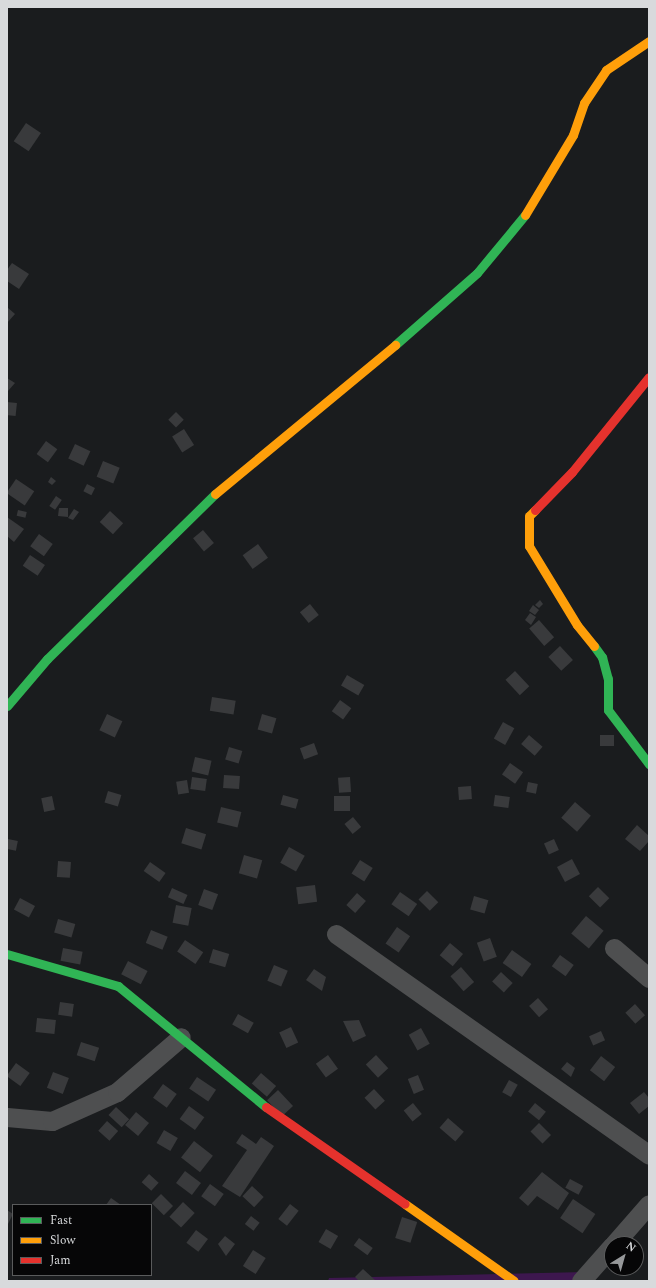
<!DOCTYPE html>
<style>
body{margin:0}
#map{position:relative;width:656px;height:1288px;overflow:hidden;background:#1a1c1e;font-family:Spectral,serif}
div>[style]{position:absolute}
.green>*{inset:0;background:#3d174e}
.building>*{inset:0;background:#393a3c;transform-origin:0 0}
.street>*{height:19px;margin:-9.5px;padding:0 9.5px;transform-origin:9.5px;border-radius:9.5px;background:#4e4f50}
.fast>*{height:9px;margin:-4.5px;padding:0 4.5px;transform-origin:4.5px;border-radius:4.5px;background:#30b455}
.slow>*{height:9px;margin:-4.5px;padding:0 4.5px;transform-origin:4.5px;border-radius:4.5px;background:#ff9f0a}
.jam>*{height:9px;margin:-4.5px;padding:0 4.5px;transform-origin:4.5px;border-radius:4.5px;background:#e5322d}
span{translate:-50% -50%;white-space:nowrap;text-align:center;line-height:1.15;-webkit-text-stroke:4px #060607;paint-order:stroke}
.frame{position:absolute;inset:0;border:8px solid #d8dadc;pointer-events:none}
.legend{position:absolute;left:12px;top:1204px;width:140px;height:72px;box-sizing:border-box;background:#060607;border:1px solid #5a5b5c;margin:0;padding:5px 7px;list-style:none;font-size:12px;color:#d8dadc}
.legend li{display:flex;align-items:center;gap:8px;height:20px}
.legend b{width:20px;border:1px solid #5a5b5c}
.north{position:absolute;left:604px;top:1236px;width:40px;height:40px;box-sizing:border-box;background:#060607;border:1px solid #5a5b5c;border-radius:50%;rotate:37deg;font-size:11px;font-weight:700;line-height:16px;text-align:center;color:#d8dadc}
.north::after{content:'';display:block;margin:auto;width:14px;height:18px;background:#96989a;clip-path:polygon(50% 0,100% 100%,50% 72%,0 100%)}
</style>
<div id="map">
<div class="green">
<div style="clip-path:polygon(586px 1272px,584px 1281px,328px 1281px,329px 1278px)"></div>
</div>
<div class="building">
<div style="left:26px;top:123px;width:18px;height:22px;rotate:34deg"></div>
<div style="clip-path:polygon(12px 263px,29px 274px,19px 289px,7px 281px,7px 270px)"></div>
<div style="clip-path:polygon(7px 307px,15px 314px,7px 323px)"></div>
<div style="clip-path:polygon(7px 378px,15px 383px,8px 391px,7px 390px)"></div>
<div style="left:7px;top:402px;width:10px;height:13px;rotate:6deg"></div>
<div style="left:176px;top:412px;width:11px;height:11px;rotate:45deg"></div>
<div style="left:184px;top:429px;width:19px;height:14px;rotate:58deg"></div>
<div style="left:46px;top:441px;width:14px;height:16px;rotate:36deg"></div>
<div style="left:75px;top:444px;width:17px;height:16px;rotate:25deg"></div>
<div style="left:103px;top:461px;width:18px;height:17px;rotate:22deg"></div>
<div style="clip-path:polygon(51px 477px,56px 481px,52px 485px,48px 482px)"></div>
<div style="left:16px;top:479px;width:22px;height:17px;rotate:34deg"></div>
<div style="left:87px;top:484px;width:9px;height:8px;rotate:27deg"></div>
<div style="left:56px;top:496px;width:7px;height:12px;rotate:34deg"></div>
<div style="clip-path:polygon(59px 508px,68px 508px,68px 517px,58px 516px)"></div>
<div style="clip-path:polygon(74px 509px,79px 512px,73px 520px,68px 518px)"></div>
<div style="left:18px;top:510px;width:9px;height:6px;rotate:13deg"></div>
<div style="left:110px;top:511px;width:18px;height:15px;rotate:43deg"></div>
<div style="clip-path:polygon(7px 517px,24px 529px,14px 542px,7px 536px)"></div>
<div style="left:203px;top:530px;width:17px;height:13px;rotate:50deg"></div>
<div style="left:39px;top:534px;width:17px;height:15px;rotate:36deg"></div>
<div style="left:258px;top:544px;width:17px;height:19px;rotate:54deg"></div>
<div style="left:30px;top:555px;width:18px;height:13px;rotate:34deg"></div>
<div style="clip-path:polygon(540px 600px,543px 604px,539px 608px,535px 605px)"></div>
<div style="left:310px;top:604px;width:14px;height:13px;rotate:51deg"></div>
<div style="clip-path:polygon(533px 605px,539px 610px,535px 615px,529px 611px)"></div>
<div style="clip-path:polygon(530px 613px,536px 617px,531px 625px,525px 620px)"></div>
<div style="left:539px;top:620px;width:23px;height:13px;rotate:49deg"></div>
<div style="left:560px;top:646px;width:19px;height:16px;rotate:47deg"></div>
<div style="left:515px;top:671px;width:21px;height:13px;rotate:47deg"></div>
<div style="left:347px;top:675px;width:20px;height:12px;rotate:30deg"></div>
<div style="left:212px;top:697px;width:24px;height:14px;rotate:9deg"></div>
<div style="left:340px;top:700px;width:14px;height:14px;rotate:36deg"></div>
<div style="left:107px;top:714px;width:17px;height:18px;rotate:25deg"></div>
<div style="left:262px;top:714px;width:15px;height:16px;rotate:16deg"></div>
<div style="left:503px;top:722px;width:13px;height:19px;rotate:29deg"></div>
<div style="left:529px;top:735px;width:18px;height:12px;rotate:41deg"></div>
<div style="left:600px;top:735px;width:14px;height:11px"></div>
<div style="left:314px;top:743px;width:12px;height:15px;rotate:70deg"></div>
<div style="left:229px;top:747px;width:14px;height:13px;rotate:17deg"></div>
<div style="left:195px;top:757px;width:17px;height:15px;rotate:13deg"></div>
<div style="left:510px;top:763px;width:16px;height:14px;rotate:35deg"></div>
<div style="left:224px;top:775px;width:16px;height:13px;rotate:4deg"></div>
<div style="left:192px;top:777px;width:15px;height:12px;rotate:8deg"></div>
<div style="left:350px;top:777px;width:15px;height:12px;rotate:86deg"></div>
<div style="left:187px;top:780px;width:13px;height:11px;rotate:81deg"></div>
<div style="left:528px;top:782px;width:10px;height:10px;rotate:11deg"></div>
<div style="left:471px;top:786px;width:13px;height:13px;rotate:86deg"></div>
<div style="left:108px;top:791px;width:14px;height:12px;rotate:17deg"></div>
<div style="left:283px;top:795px;width:16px;height:10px;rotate:15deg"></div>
<div style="left:495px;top:795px;width:15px;height:11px;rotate:8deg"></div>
<div style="left:52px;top:796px;width:14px;height:11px;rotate:78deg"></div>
<div style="left:334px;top:796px;width:16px;height:15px"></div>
<div style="left:575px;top:802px;width:21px;height:21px;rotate:41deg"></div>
<div style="left:221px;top:807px;width:21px;height:16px;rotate:14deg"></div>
<div style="left:353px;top:817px;width:13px;height:11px;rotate:51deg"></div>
<div style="clip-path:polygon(637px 825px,649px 836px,649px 841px,640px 851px,625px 839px)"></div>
<div style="left:186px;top:828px;width:21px;height:16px;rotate:17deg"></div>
<div style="left:8px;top:839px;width:10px;height:10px;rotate:11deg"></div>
<div style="left:554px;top:839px;width:12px;height:11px;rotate:66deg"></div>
<div style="left:289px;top:847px;width:18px;height:18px;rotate:29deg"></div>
<div style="left:244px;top:855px;width:19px;height:19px;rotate:16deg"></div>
<div style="left:572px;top:859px;width:17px;height:17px;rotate:62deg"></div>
<div style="left:360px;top:860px;width:15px;height:16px;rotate:32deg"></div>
<div style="left:58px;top:861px;width:13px;height:16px;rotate:4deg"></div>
<div style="left:150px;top:862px;width:19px;height:11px;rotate:35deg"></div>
<div style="left:315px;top:885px;width:17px;height:19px;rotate:83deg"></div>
<div style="left:598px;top:887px;width:16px;height:13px;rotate:45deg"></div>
<div style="left:172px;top:888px;width:17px;height:10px;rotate:24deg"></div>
<div style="left:204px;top:889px;width:15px;height:17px;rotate:20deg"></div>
<div style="left:427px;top:891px;width:16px;height:12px;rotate:45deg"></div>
<div style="left:400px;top:892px;width:21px;height:15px;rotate:35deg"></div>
<div style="left:357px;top:893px;width:12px;height:16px;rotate:42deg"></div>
<div style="left:474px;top:896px;width:15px;height:14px;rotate:16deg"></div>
<div style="left:20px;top:898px;width:17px;height:13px;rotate:28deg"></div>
<div style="left:176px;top:905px;width:16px;height:18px;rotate:11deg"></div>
<div style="left:586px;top:916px;width:23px;height:23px;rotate:40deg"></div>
<div style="left:58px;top:919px;width:18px;height:14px;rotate:16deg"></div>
<div style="left:397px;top:927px;width:16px;height:20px;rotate:35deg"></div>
<div style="left:151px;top:930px;width:18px;height:14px;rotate:22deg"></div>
<div style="left:490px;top:938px;width:20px;height:14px;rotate:70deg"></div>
<div style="left:185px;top:940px;width:22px;height:14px;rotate:34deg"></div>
<div style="left:450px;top:943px;width:17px;height:16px;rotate:40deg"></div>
<div style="left:63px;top:948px;width:20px;height:13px;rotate:11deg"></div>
<div style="left:213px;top:949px;width:17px;height:14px;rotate:17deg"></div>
<div style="left:512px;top:950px;width:24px;height:16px;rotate:36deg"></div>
<div style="left:560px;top:955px;width:17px;height:14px;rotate:36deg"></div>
<div style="left:128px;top:961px;width:22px;height:15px;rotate:27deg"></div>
<div style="left:274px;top:965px;width:15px;height:17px;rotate:23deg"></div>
<div style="left:461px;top:967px;width:20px;height:14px;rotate:49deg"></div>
<div style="clip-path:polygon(314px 969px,326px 977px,322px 991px,306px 980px)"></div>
<div style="left:501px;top:972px;width:16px;height:13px;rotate:43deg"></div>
<div style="left:538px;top:998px;width:15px;height:12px;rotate:48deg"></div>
<div style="left:60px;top:1002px;width:14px;height:13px;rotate:8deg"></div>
<div style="left:635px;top:1004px;width:15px;height:13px;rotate:48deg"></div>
<div style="left:238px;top:1014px;width:18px;height:12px;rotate:29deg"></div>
<div style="left:37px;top:1018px;width:19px;height:14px;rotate:6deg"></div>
<div style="clip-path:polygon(359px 1020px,366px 1036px,353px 1042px,343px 1021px)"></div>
<div style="left:291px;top:1027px;width:17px;height:13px;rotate:65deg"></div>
<div style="left:421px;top:1028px;width:18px;height:14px;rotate:61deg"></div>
<div style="left:601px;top:1031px;width:10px;height:13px;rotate:66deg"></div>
<div style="left:81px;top:1042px;width:19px;height:14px;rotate:18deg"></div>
<div style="left:328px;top:1055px;width:17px;height:15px;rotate:54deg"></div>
<div style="left:376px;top:1055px;width:18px;height:14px;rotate:47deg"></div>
<div style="left:601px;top:1056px;width:18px;height:18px;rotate:38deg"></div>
<div style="clip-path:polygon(567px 1062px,575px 1068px,571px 1077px,561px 1069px)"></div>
<div style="left:16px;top:1063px;width:17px;height:16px;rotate:36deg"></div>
<div style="left:53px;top:1072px;width:17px;height:17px;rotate:21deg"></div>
<div style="left:261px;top:1073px;width:20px;height:14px;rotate:41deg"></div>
<div style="left:418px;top:1075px;width:16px;height:11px;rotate:68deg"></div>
<div style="left:197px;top:1077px;width:23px;height:14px;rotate:34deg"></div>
<div style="left:509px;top:1080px;width:10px;height:14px;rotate:29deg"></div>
<div style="left:163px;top:1084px;width:17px;height:17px;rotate:36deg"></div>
<div style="left:374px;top:1089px;width:16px;height:13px;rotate:47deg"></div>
<div style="left:278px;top:1090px;width:22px;height:15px;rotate:47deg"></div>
<div style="clip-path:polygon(644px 1092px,649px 1098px,649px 1106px,639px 1114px,630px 1103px)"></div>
<div style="left:413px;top:1103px;width:14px;height:12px;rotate:51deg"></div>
<div style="left:535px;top:1103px;width:14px;height:11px;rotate:39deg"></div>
<div style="left:189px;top:1106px;width:19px;height:16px;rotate:36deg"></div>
<div style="left:116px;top:1107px;width:18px;height:11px;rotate:43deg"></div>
<div style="left:136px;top:1112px;width:17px;height:17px;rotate:40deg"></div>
<div style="left:448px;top:1118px;width:21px;height:13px;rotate:41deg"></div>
<div style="left:107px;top:1121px;width:15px;height:13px;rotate:42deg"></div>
<div style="left:539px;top:1123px;width:17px;height:12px;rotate:45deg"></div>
<div style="left:164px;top:1130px;width:16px;height:15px;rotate:30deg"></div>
<div style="clip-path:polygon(242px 1134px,256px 1144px,261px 1137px,274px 1146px,240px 1197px,222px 1186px,247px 1150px,236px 1143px)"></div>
<div style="left:194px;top:1141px;width:24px;height:21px;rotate:38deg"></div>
<div style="left:185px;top:1171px;width:20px;height:15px;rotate:37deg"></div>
<div style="clip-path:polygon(542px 1172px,569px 1193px,558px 1210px,537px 1196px,528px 1206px,519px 1198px)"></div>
<div style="left:149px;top:1174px;width:13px;height:11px;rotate:42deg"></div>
<div style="left:570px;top:1179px;width:15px;height:10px;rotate:28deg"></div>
<div style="left:210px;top:1184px;width:17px;height:15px;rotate:36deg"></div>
<div style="left:252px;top:1186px;width:16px;height:14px;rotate:43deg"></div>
<div style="left:161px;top:1194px;width:17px;height:13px;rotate:45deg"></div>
<div style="clip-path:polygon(111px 1198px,121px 1205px,106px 1205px)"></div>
<div style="left:573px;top:1199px;width:27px;height:23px;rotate:34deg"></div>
<div style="left:183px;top:1202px;width:16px;height:20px;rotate:43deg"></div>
<div style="left:290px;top:1204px;width:11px;height:19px;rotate:38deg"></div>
<div style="clip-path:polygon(7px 1210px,13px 1214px,7px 1226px)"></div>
<div style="left:251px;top:1216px;width:11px;height:10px;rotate:38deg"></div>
<div style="left:402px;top:1217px;width:16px;height:22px;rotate:18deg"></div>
<div style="left:326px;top:1229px;width:14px;height:15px;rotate:30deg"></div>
<div style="left:196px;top:1230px;width:15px;height:16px;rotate:37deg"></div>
<div style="clip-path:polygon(225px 1236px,235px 1244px,226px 1256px,218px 1244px)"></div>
<div style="left:359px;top:1238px;width:17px;height:9px;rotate:36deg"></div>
<div style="left:253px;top:1250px;width:15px;height:19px;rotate:32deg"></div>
<div style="clip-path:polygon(363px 1269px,376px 1281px,359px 1281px,355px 1277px)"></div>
</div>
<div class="street">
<div style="left:336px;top:934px;width:383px;rotate:35.2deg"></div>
<div style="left:614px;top:948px;width:46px;rotate:40.6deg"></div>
<div style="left:7px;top:1117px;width:45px;rotate:5.1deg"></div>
<div style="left:52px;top:1121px;width:71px;rotate:-24deg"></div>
<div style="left:117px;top:1092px;width:84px;rotate:-40.7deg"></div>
<div style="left:614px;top:1244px;width:53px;rotate:-48.8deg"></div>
<div style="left:581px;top:1281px;width:47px;rotate:-48.5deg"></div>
</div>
<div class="fast">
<div style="left:395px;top:345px;width:109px;rotate:-41.3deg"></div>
<div style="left:477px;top:273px;width:75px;rotate:-50.4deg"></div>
<div style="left:594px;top:646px;width:14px;rotate:54deg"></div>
<div style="left:602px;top:657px;width:23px;rotate:75deg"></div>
<div style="left:608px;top:679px;width:31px;rotate:90deg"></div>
<div style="left:608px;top:710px;width:68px;rotate:52.8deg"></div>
<div style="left:7px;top:706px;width:62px;rotate:-49.6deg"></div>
<div style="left:47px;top:659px;width:235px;rotate:-44.5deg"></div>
<div style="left:7px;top:954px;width:116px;rotate:16.1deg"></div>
<div style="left:118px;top:986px;width:191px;rotate:39.3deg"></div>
</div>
<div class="slow">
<div style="left:525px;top:215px;width:93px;rotate:-59deg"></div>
<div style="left:573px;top:135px;width:34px;rotate:-71deg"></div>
<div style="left:584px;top:103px;width:40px;rotate:-56deg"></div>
<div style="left:606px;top:70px;width:52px;rotate:-34deg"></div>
<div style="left:215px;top:494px;width:234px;rotate:-39.6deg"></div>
<div style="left:535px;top:510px;width:8px;rotate:135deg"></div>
<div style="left:529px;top:516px;width:30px;rotate:90deg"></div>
<div style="left:529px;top:546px;width:92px;rotate:58.7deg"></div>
<div style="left:577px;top:625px;width:27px;rotate:51deg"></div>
<div style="left:405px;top:1204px;width:133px;rotate:35.2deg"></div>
</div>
<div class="jam">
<div style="left:535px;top:510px;width:53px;rotate:-45.8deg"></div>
<div style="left:572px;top:472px;width:122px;rotate:-51deg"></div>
<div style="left:266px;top:1107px;width:169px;rotate:34.9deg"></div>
</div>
<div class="frame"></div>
<ul class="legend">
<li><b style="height:5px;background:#30b455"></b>Fast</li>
<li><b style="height:5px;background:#ff9f0a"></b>Slow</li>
<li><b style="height:5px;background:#e5322d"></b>Jam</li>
</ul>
<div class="north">N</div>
</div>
